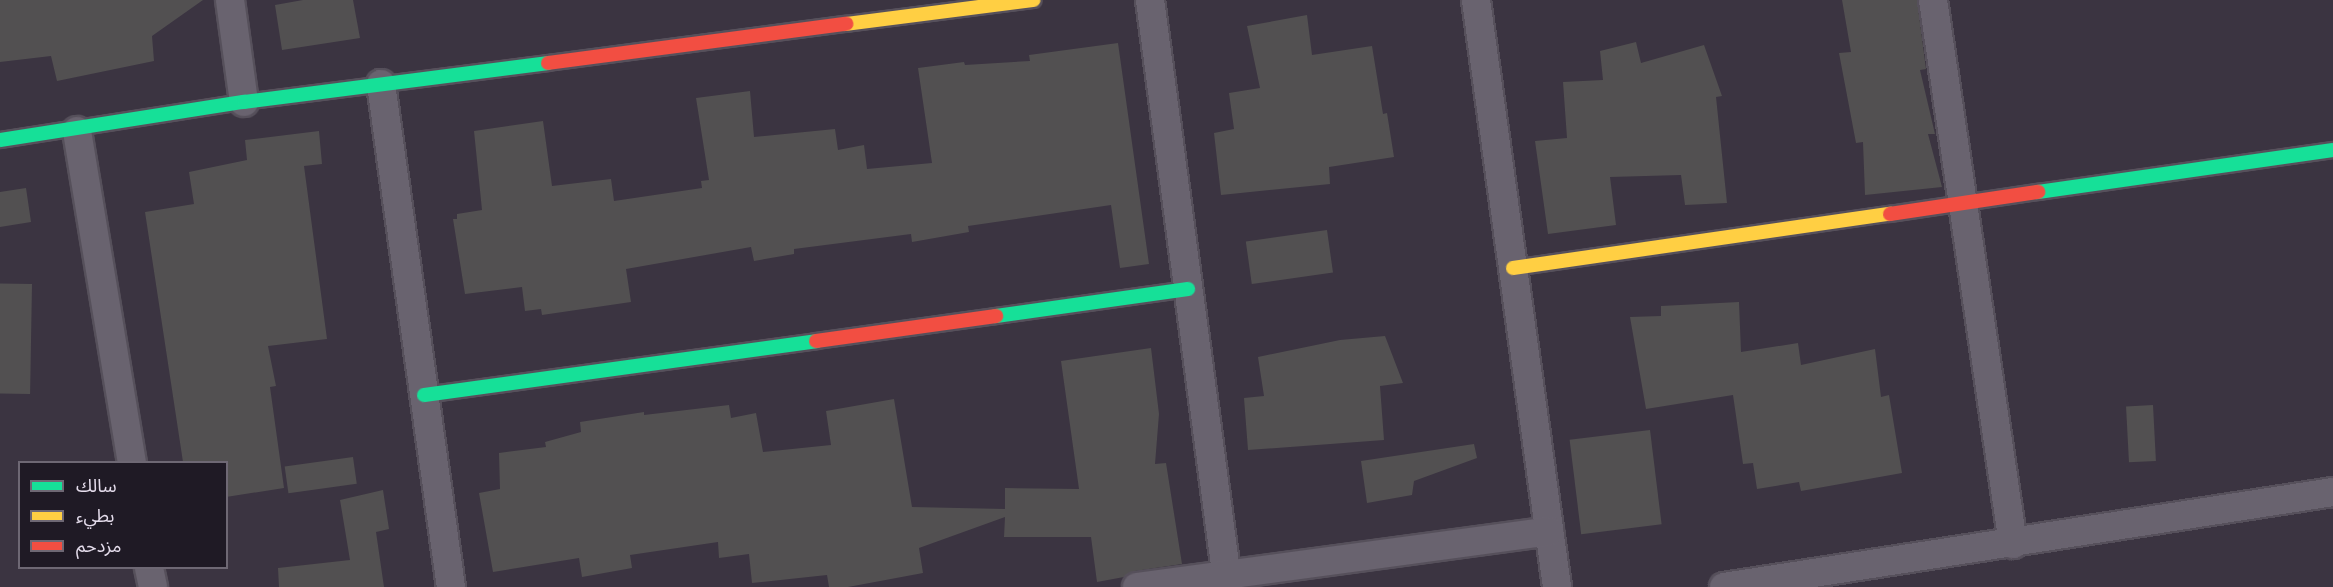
<!DOCTYPE html>
<meta charset="utf-8">
<style>
body{margin:0}
#map{position:relative;width:2333px;height:587px;overflow:hidden;background:#3b3441;font-family:"Nunito Sans","Noto Sans Arabic",sans-serif}
div>[style]{position:absolute}
.building>*{inset:0;background:#525051;transform-origin:0 0}
.roads{filter:drop-shadow(2px 0 #56505b) drop-shadow(-2px 0 #56505b) drop-shadow(0 2px #56505b) drop-shadow(0 -2px #56505b)}
.street>*{height:28px;margin:-14px;padding:0 14px;transform-origin:14px;border-radius:14px;background:#69636f}
.fast>*{height:14px;margin:-7px;padding:0 7px;transform-origin:7px;border-radius:7px;background:#16e098}
.slow>*{height:14px;margin:-7px;padding:0 7px;transform-origin:7px;border-radius:7px;background:#ffcf43}
.jam>*{height:14px;margin:-7px;padding:0 7px;transform-origin:7px;border-radius:7px;background:#f24e42}
span{translate:-50% -50%;white-space:nowrap;text-align:center;line-height:1.15;-webkit-text-stroke:5px #1f1a25;paint-order:stroke}
.legend{position:absolute;left:18px;top:461px;width:210px;height:108px;box-sizing:border-box;background:#1f1a25;border:2px solid #6e6874;margin:0;padding:8px 10px;list-style:none;font-size:18px;color:#e4dceb}
.legend li{display:flex;align-items:center;gap:12px;height:30px}
.legend b{width:30px;border:2px solid #6e6874}
</style>
<div id="map">
<div class="building">
<div style="clip-path:polygon(0 0,203px 0,152px 36px,154px 61px,57px 81px,51px 56px,0 62px)"></div>
<div style="clip-path:polygon(303px 0,353px 0,360px 38px,282px 50px,275px 5px)"></div>
<div style="clip-path:polygon(1842px 0,1917px 0,1926px 69px,1920px 70px,1935px 134px,1928px 134px,1942px 187px,1865px 195px,1863px 142px,1856px 143px,1839px 53px,1851px 52px)"></div>
<div style="clip-path:polygon(1307px 15px,1312px 55px,1372px 46px,1383px 114px,1387px 113px,1394px 157px,1329px 167px,1330px 184px,1221px 195px,1214px 133px,1234px 129px,1229px 93px,1260px 88px,1247px 26px)"></div>
<div style="clip-path:polygon(1636px 42px,1641px 63px,1704px 45px,1722px 96px,1716px 97px,1727px 203px,1685px 205px,1681px 175px,1610px 177px,1616px 225px,1548px 234px,1535px 141px,1567px 138px,1563px 82px,1603px 80px,1600px 51px)"></div>
<div style="clip-path:polygon(1118px 43px,1149px 264px,1120px 268px,1111px 205px,968px 226px,969px 232px,912px 242px,911px 234px,794px 249px,794px 254px,754px 261px,751px 247px,626px 269px,631px 302px,542px 315px,541px 309px,525px 311px,522px 287px,465px 294px,453px 219px,457px 219px,457px 214px,482px 210px,474px 131px,543px 121px,552px 186px,611px 179px,614px 201px,702px 188px,701px 181px,709px 180px,696px 98px,750px 91px,754px 137px,835px 129px,838px 150px,864px 145px,867px 169px,932px 163px,918px 68px,964px 62px,965px 65px,1030px 61px,1029px 55px)"></div>
<div style="clip-path:polygon(319px 131px,322px 164px,304px 166px,327px 339px,268px 346px,276px 386px,270px 387px,284px 488px,226px 497px,226px 462px,183px 462px,145px 212px,194px 204px,189px 172px,247px 160px,245px 140px)"></div>
<div style="clip-path:polygon(26px 188px,31px 222px,0 227px,0 192px)"></div>
<div style="left:1327px;top:230px;width:43px;height:82px;rotate:82deg"></div>
<div style="left:32px;top:284px;width:110px;height:32px;rotate:91deg"></div>
<div style="clip-path:polygon(1739px 302px,1741px 352px,1798px 343px,1801px 365px,1875px 349px,1881px 397px,1889px 395px,1902px 473px,1801px 491px,1799px 482px,1757px 489px,1753px 463px,1743px 464px,1733px 395px,1646px 409px,1630px 317px,1661px 316px,1661px 306px)"></div>
<div style="clip-path:polygon(1385px 336px,1403px 383px,1380px 386px,1384px 440px,1248px 450px,1244px 398px,1264px 396px,1258px 357px,1340px 340px)"></div>
<div style="clip-path:polygon(1151px 348px,1159px 414px,1155px 464px,1166px 463px,1182px 564px,1135px 571px,1124px 577px,1097px 582px,1091px 537px,1004px 537px,1005px 517px,919px 548px,923px 573px,848px 587px,829px 587px,827px 575px,752px 583px,749px 554px,719px 558px,718px 542px,630px 555px,632px 568px,582px 577px,579px 558px,493px 572px,479px 493px,500px 489px,499px 453px,546px 447px,545px 442px,581px 432px,580px 422px,644px 412px,644px 415px,729px 405px,731px 418px,756px 413px,763px 452px,831px 445px,826px 411px,894px 399px,912px 507px,1005px 509px,1005px 488px,1079px 489px,1061px 361px)"></div>
<div style="left:2153px;top:405px;width:56px;height:27px;rotate:87deg"></div>
<div style="left:1650px;top:430px;width:95px;height:81px;rotate:83deg"></div>
<div style="clip-path:polygon(1474px 444px,1477px 458px,1414px 481px,1412px 495px,1367px 503px,1361px 461px)"></div>
<div style="left:353px;top:457px;width:27px;height:69px;rotate:82deg"></div>
<div style="clip-path:polygon(383px 490px,389px 529px,376px 532px,384px 587px,279px 587px,278px 568px,350px 560px,340px 500px)"></div>
</div>
<div class="roads">
<div class="street">
<div style="left:230px;top:0;width:103px;rotate:82.2deg"></div>
<div style="left:1150px;top:0;width:592px;rotate:82.43deg"></div>
<div style="left:1476px;top:0;width:593px;rotate:82.14deg"></div>
<div style="left:1933px;top:0;width:550px;rotate:81.63deg"></div>
<div style="left:381px;top:84px;width:508px;rotate:82.08deg"></div>
<div style="left:77px;top:131px;width:336px;rotate:80.6deg"></div>
<div style="left:149px;top:568px;width:19px;rotate:78deg"></div>
<div style="left:1137px;top:587px;width:416px;rotate:-7.7deg"></div>
<div style="left:1724px;top:587px;width:616px;rotate:-8.87deg"></div>
</div>
<div class="fast">
<div style="left:0;top:140px;width:247px;rotate:-8.9deg"></div>
<div style="left:244px;top:102px;width:306px;rotate:-7.3deg"></div>
<div style="left:2038px;top:192px;width:298px;rotate:-8.1deg"></div>
<div style="left:996px;top:316px;width:194px;rotate:-8deg"></div>
<div style="left:424px;top:395px;width:396px;rotate:-7.8deg"></div>
</div>
<div class="slow">
<div style="left:846px;top:24px;width:189px;rotate:-7.3deg"></div>
<div style="left:1513px;top:268px;width:381px;rotate:-8.2deg"></div>
</div>
<div class="jam">
<div style="left:548px;top:63px;width:301px;rotate:-7.5deg"></div>
<div style="left:1890px;top:214px;width:150px;rotate:-8.5deg"></div>
<div style="left:816px;top:341px;width:182px;rotate:-7.9deg"></div>
</div>
</div>
<ul class="legend">
<li><b style="height:8px;background:#16e098"></b>سالك</li>
<li><b style="height:8px;background:#ffcf43"></b>بطيء</li>
<li><b style="height:8px;background:#f24e42"></b>مزدحم</li>
</ul>
</div>
